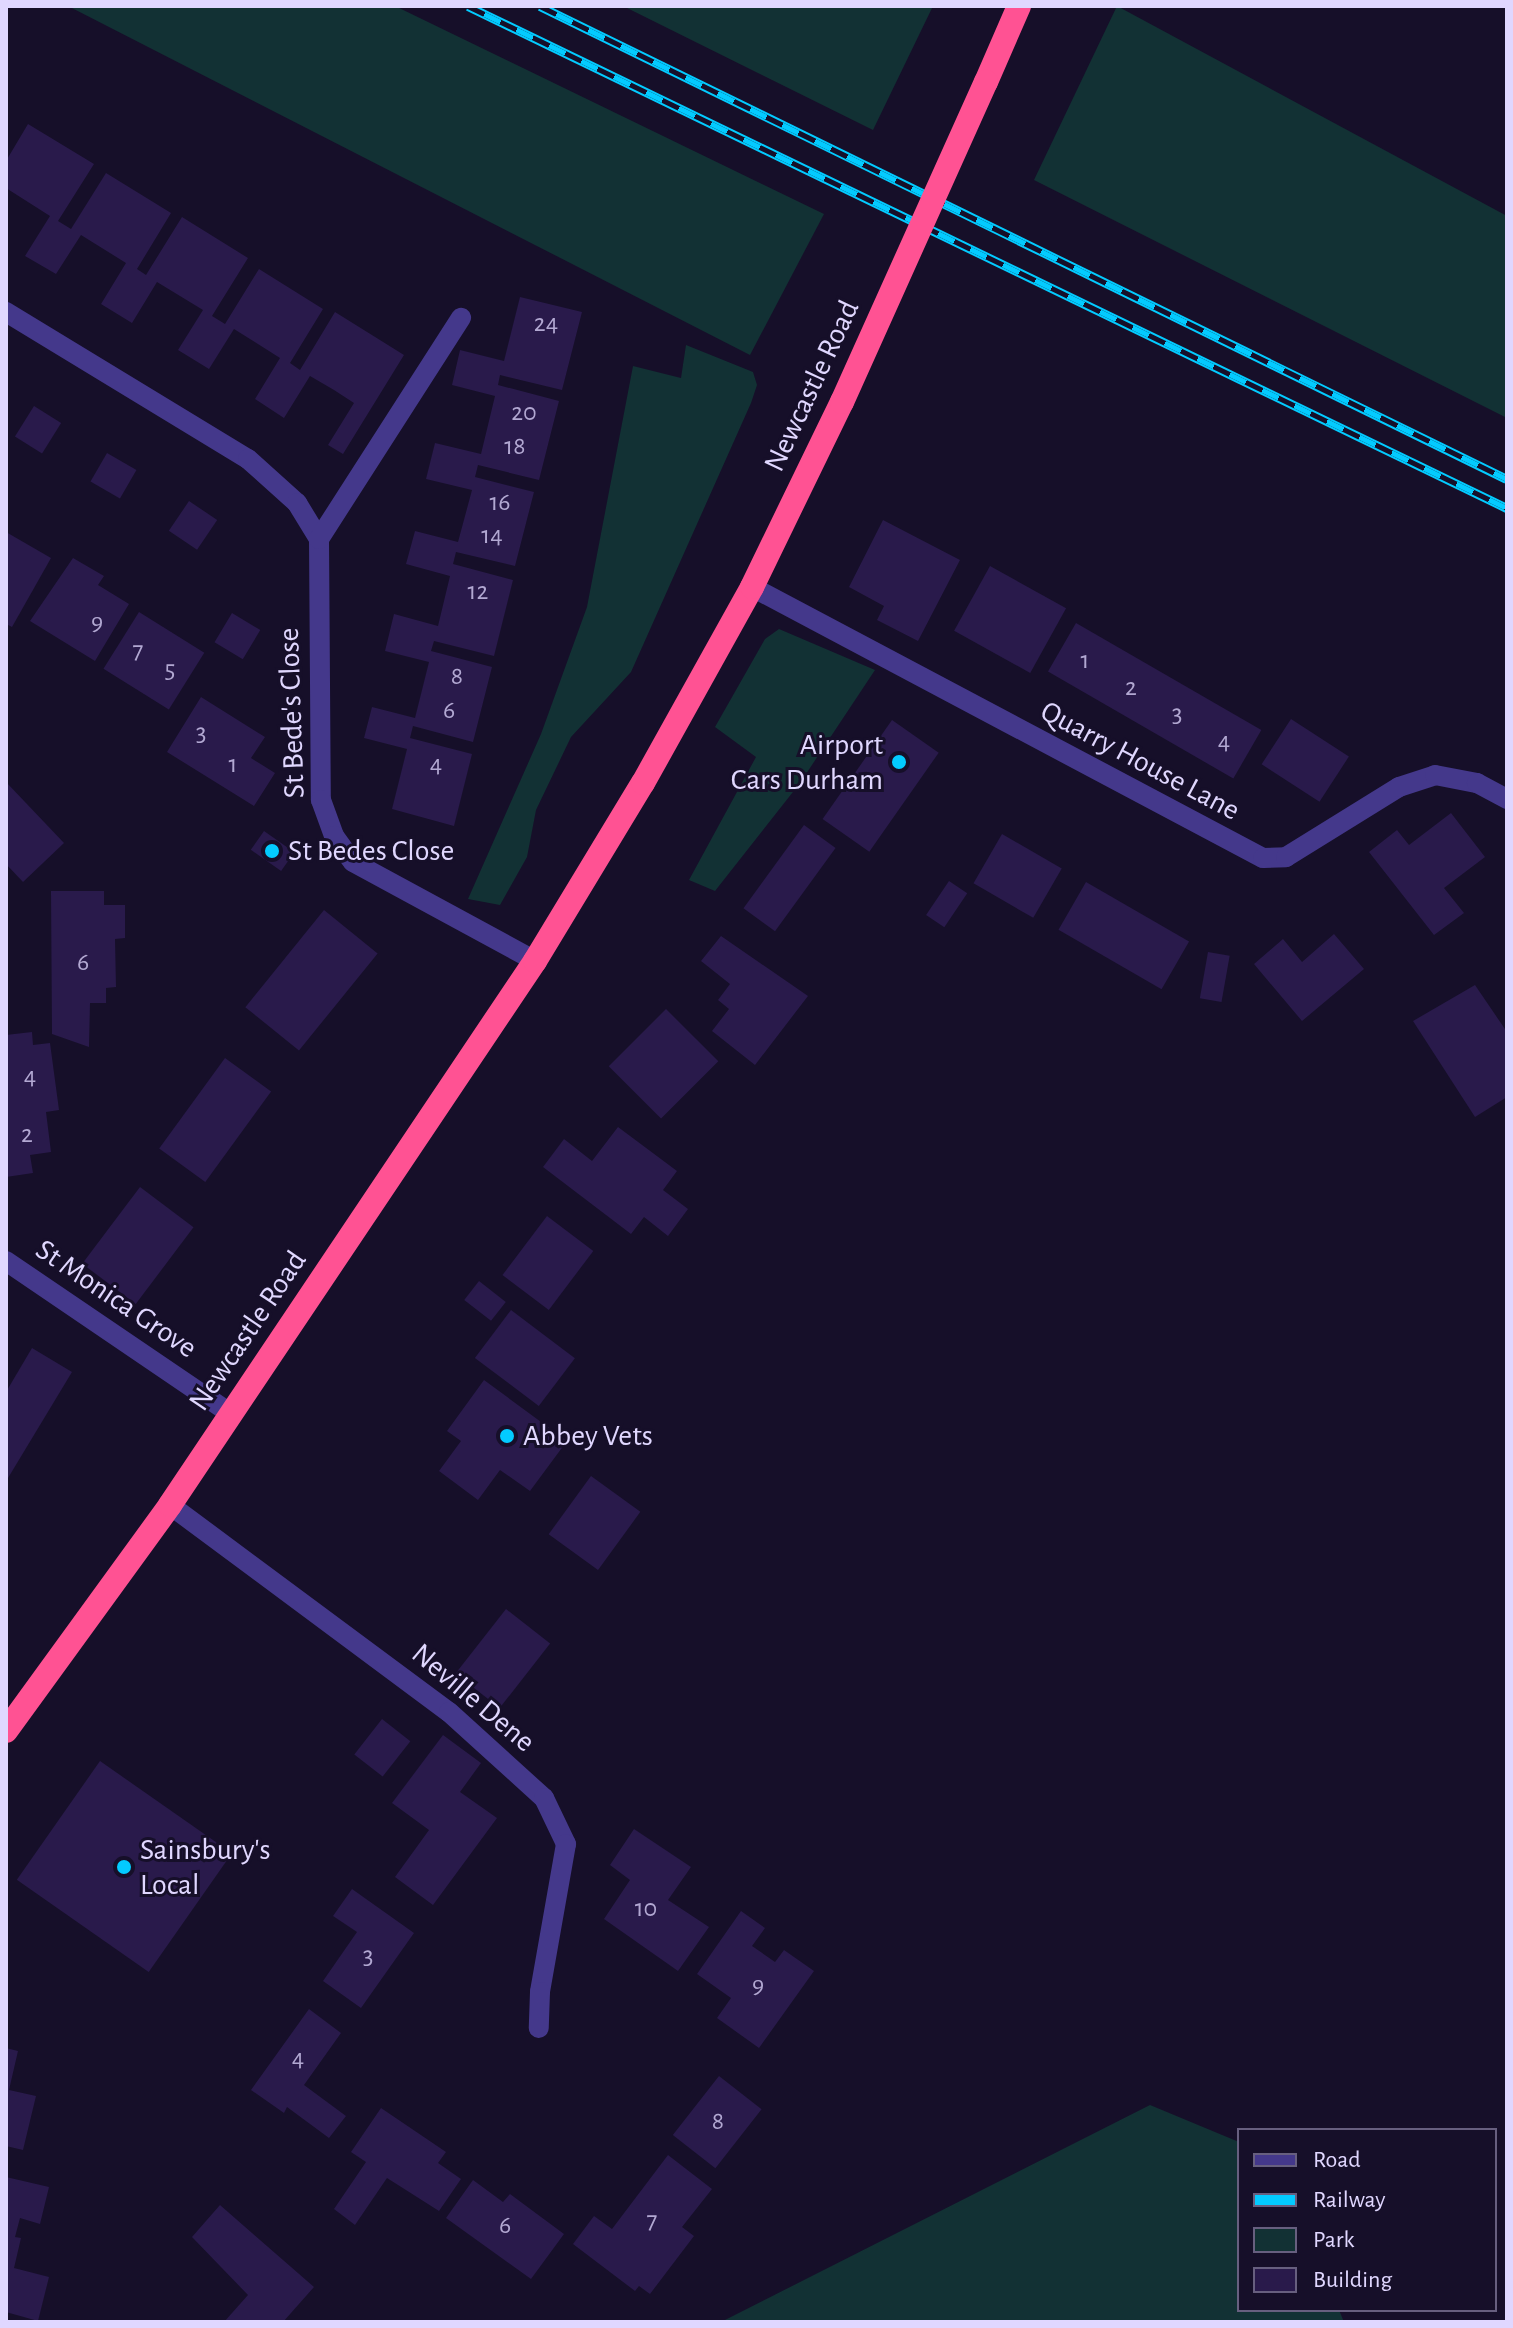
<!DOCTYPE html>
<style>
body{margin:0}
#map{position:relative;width:1513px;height:2328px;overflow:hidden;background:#160f29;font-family:"Alegreya Sans",sans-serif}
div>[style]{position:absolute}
.green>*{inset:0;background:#123134}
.building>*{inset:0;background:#291a4b;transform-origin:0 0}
.minor>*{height:20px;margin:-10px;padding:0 10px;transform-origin:10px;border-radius:10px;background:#44388b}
.highway>*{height:24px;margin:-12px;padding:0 12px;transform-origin:12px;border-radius:12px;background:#ff5293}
.rail>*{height:9px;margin-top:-4.5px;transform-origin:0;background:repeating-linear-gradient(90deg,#160f29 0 18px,#03cbff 0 36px);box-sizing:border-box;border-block:2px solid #03cbff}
.highway-bridge>*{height:24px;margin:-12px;padding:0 12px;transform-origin:12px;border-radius:12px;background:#ff5293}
.dots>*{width:22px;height:22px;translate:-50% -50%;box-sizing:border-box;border:4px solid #160f29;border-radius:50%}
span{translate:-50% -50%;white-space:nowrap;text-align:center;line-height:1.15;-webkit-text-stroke:6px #160f29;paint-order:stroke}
.number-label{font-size:26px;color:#b2a8d2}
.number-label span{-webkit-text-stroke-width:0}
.street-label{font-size:30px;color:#e0d7ff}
.poi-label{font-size:30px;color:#e0d7ff}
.right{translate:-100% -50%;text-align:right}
.left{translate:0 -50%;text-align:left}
.frame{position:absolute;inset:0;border:8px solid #e0d7ff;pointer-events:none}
.legend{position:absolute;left:1237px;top:2128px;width:260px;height:184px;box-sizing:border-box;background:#160f29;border:2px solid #675f7f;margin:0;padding:10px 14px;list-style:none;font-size:24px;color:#e0d7ff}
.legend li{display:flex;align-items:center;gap:16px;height:40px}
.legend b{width:40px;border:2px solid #675f7f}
</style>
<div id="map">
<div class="green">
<div style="clip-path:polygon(68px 6px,395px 6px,824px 214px,750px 355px)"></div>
<div style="clip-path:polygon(623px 6px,933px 6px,873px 130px)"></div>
<div style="clip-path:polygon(1117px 6px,1507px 216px,1507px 418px,1034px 180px)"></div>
<div style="clip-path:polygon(686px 345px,753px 372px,757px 385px,751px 403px,631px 672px,571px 737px,536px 810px,527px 857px,500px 905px,468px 899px,541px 734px,587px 607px,633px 366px,681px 378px)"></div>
<div style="clip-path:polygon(779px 629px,875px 670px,800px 783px,715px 891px,689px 880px,756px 757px,715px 727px,765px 639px)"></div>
<div style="clip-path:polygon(1150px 2105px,1239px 2142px,1239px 2310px,1339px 2310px,1344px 2322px,721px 2322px)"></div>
</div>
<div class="building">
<div style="clip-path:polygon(28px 124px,94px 164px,58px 221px,71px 229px,106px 173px,171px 213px,137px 269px,146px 275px,182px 217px,248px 258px,212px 316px,225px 324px,259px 269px,323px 309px,290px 363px,300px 370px,335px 312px,404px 355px,343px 454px,328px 445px,354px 403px,334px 390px,310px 376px,284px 418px,255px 399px,280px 358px,234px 329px,209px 369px,178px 350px,203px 310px,157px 282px,132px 323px,101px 304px,126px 263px,81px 235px,56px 274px,25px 256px,50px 216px,6px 188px,6px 161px)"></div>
<div style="clip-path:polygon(520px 297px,582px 312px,562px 390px,500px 375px,498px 385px,559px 401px,539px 480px,478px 465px,475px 477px,534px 492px,515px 566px,456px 552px,453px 564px,513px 580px,494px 656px,434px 641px,431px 651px,492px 667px,473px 742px,413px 726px,410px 738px,472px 754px,454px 826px,392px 809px,407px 749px,364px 738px,372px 707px,415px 718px,429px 662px,385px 651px,394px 614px,438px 626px,450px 576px,406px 564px,415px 531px,458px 542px,472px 490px,426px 479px,435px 443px,481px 454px,495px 396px,452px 385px,460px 350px,504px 361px)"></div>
<div style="left:34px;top:406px;width:32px;height:36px;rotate:32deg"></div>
<div style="left:107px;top:453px;width:34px;height:33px;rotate:30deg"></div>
<div style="left:189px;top:501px;width:34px;height:36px;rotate:34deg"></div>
<div style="clip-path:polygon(883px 520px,960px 560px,918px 641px,877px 620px,884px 606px,849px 587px)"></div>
<div style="clip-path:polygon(6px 532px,51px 558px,12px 627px,6px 624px)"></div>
<div style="clip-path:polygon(73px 558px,104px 576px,98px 585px,129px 604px,95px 661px,30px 621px)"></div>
<div style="left:990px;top:566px;width:87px;height:74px;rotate:29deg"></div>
<div style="left:139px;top:612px;width:77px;height:67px;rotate:32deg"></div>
<div style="left:232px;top:613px;width:33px;height:34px;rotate:31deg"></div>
<div style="left:1076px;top:623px;width:214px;height:56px;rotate:30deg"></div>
<div style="clip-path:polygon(201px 697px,265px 737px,251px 758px,275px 773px,254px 806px,167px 752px)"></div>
<div style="left:1291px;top:719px;width:69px;height:54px;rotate:33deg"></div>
<div style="left:892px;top:720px;width:57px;height:121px;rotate:35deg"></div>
<div style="clip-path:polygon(6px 782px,64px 843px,23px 882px,6px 864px)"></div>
<div style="clip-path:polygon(1451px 813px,1485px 857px,1444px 888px,1464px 913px,1434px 935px,1369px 852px,1397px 830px,1409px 845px)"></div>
<div style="left:804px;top:825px;width:39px;height:103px;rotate:36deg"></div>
<div style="left:264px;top:831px;width:37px;height:23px;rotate:35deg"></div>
<div style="left:1002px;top:834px;width:69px;height:57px;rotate:30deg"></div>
<div style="left:949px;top:881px;width:22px;height:41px;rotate:34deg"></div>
<div style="left:1086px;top:882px;width:119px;height:55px;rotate:30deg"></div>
<div style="clip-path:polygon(51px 891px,104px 891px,104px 905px,125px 905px,125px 938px,115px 939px,116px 987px,106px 988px,106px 1003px,90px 1003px,89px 1047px,52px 1034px)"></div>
<div style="left:324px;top:910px;width:69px;height:125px;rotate:39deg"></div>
<div style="clip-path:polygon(1334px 934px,1364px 969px,1302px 1021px,1254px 964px,1283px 939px,1302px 962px)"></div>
<div style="clip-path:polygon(721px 936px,808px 996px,755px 1065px,712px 1031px,729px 1009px,718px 1000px,730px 984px,701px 961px)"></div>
<div style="left:1208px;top:952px;width:22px;height:47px;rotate:10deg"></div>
<div style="clip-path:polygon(1475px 985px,1507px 1032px,1507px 1097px,1475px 1117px,1413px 1021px)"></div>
<div style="left:666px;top:1009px;width:74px;height:81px;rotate:45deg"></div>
<div style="clip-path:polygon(32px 1032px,33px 1045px,50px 1043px,59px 1110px,46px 1112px,51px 1152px,30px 1155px,33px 1173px,6px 1177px,6px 1035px)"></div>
<div style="left:225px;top:1058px;width:57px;height:112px;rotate:36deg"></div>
<div style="clip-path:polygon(618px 1127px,677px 1171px,663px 1190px,688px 1209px,668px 1236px,644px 1217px,631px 1234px,543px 1167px,564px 1139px,592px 1161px)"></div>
<div style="left:140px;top:1187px;width:67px;height:96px;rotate:37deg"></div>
<div style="left:547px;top:1216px;width:58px;height:74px;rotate:37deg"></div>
<div style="left:479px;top:1281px;width:34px;height:24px;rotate:38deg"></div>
<div style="left:511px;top:1310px;width:80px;height:60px;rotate:37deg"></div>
<div style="clip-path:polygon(32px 1348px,72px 1372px,8px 1478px,6px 1392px)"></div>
<div style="clip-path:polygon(484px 1380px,567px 1441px,530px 1491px,500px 1470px,478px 1500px,439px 1471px,461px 1441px,447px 1431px)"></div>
<div style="left:591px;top:1476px;width:61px;height:72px;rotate:36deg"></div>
<div style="left:506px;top:1609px;width:56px;height:82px;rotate:38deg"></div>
<div style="left:382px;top:1719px;width:36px;height:45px;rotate:38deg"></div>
<div style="clip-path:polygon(443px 1735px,481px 1763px,460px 1792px,497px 1818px,433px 1905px,395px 1877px,429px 1830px,392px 1803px)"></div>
<div style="left:100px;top:1761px;width:161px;height:145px;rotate:35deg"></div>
<div style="clip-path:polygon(634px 1829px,691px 1867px,668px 1900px,709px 1927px,678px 1971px,604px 1919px,630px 1880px,610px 1865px)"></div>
<div style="clip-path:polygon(352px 1889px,414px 1933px,361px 2008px,323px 1981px,357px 1932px,333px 1916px)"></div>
<div style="clip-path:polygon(741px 1911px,765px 1928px,752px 1946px,775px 1962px,784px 1950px,814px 1971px,759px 2048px,717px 2018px,731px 1998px,697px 1974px)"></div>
<div style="clip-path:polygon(309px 2009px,341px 2033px,304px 2085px,346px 2116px,329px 2138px,287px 2107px,284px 2113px,251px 2090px)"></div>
<div style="clip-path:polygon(6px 2048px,18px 2051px,9px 2090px,36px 2096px,23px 2150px,6px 2146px)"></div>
<div style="left:719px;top:2076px;width:54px;height:75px;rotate:38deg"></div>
<div style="clip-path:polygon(381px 2108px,446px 2152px,438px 2163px,461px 2179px,439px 2211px,387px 2178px,355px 2225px,334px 2209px,366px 2162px,351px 2152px)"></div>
<div style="clip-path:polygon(668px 2155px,712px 2189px,682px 2227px,694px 2236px,650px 2294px,639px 2286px,635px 2291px,573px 2244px,594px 2216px,612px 2229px)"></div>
<div style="clip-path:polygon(6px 2177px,49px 2187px,40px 2224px,20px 2218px,15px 2237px,21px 2238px,14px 2268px,49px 2277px,38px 2321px,6px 2312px)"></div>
<div style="clip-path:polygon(473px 2180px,503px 2202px,510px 2194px,564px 2234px,531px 2279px,446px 2218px)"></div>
<div style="clip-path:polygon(220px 2205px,314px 2287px,283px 2322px,224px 2322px,248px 2295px,192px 2237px)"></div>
</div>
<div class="minor">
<div style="left:6px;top:312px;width:283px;rotate:31.3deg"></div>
<div style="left:248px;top:459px;width:66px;rotate:41.9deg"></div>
<div style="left:297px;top:503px;width:42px;rotate:58.6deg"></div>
<div style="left:319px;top:539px;width:261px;rotate:89.6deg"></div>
<div style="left:321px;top:800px;width:38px;rotate:70deg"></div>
<div style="left:334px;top:836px;width:32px;rotate:54deg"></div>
<div style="left:353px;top:862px;width:207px;rotate:28.5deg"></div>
<div style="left:319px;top:539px;width:263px;rotate:-57.3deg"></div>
<div style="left:752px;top:587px;width:578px;rotate:27.94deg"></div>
<div style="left:1263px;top:858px;width:23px;rotate:-2deg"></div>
<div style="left:1286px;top:857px;width:133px;rotate:-31.8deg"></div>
<div style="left:1399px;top:787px;width:38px;rotate:-18deg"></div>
<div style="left:1435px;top:775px;width:43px;rotate:10.8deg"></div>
<div style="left:1477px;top:783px;width:34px;rotate:28deg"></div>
<div style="left:6px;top:1261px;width:272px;rotate:34.2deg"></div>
<div style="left:170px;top:1505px;width:347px;rotate:36.6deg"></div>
<div style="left:449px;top:1712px;width:128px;rotate:42.2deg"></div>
<div style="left:544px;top:1798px;width:51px;rotate:64.4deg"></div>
<div style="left:566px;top:1844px;width:150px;rotate:100deg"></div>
<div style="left:540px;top:1992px;width:36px;rotate:92deg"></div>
</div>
<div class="highway">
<div style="left:986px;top:82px;width:83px;rotate:-66.5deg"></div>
<div style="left:6px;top:1731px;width:279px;rotate:-54deg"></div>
<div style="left:170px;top:1505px;width:655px;rotate:-56.14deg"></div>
<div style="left:535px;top:961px;width:208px;rotate:-58.8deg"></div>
<div style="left:643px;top:783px;width:224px;rotate:-60.9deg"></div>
<div style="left:752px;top:587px;width:206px;rotate:-64.1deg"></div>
</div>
<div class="rail">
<div style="left:468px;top:6px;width:1154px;rotate:25.79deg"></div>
<div style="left:540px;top:6px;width:1076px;rotate:26.07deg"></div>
</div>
<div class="highway-bridge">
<div style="left:842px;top:402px;width:351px;rotate:-65.8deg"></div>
</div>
<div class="dots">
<div style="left:899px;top:762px;background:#03cbff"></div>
<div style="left:272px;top:851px;background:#03cbff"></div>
<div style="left:507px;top:1436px;background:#03cbff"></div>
<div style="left:124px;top:1867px;background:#03cbff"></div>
</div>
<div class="number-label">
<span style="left:546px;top:324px">24</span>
<span style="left:524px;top:413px">20</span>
<span style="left:515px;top:447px">18</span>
<span style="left:500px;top:503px">16</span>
<span style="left:492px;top:536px">14</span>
<span style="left:478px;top:592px">12</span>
<span style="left:97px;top:623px">9</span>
<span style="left:138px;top:651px">7</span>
<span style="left:1085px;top:661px">1</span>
<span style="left:170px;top:670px">5</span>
<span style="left:457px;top:677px">8</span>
<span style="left:1131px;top:688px">2</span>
<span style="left:449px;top:711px">6</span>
<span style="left:1177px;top:715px">3</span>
<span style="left:201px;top:734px">3</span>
<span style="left:1224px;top:742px">4</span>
<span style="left:233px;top:765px">1</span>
<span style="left:436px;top:765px">4</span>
<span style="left:83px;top:963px">6</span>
<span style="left:30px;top:1077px">4</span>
<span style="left:27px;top:1135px">2</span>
<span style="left:646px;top:1909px">10</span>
<span style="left:368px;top:1957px">3</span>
<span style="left:758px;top:1986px">9</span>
<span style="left:298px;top:2059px">4</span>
<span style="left:718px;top:2122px">8</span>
<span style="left:652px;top:2221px">7</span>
<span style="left:505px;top:2226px">6</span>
</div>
<div class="street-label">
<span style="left:812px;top:386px;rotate:-65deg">Newcastle Road</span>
<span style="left:292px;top:713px;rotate:-92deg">St Bede's Close</span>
<span style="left:1140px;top:761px;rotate:28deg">Quarry House Lane</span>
<span style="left:116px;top:1299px;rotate:34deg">St Monica Grove</span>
<span style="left:248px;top:1331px;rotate:-56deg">Newcastle Road</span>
<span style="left:473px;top:1698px;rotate:40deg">Neville Dene</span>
</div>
<div class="poi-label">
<span class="right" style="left:883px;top:762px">Airport<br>Cars Durham</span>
<span class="left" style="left:288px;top:851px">St Bedes Close</span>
<span class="left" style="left:523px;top:1436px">Abbey Vets</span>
<span class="left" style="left:140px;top:1867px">Sainsbury's<br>Local</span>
</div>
<div class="frame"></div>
<ul class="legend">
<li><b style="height:10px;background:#44388b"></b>Road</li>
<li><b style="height:10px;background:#03cbff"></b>Railway</li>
<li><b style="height:22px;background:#123134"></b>Park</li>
<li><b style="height:22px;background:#291a4b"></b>Building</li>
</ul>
</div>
